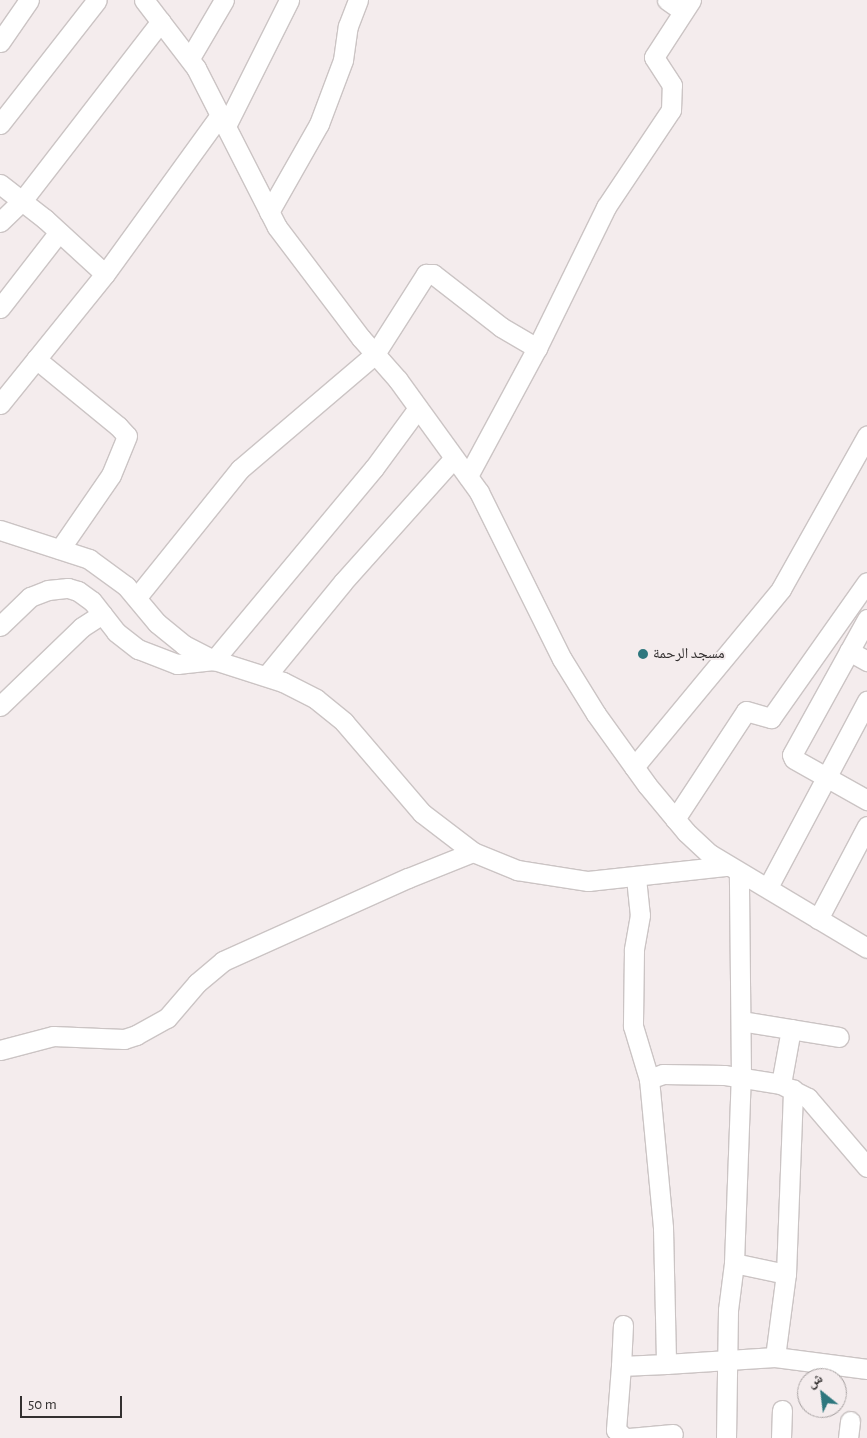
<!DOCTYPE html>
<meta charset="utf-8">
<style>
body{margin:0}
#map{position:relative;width:867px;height:1438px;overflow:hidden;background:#f4eced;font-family:"Alegreya Sans","Noto Naskh Arabic",sans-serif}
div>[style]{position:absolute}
.roads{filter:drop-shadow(1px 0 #cbc4c4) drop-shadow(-1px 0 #cbc4c4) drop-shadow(0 1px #cbc4c4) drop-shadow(0 -1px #cbc4c4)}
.minor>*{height:19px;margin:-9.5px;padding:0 9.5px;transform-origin:9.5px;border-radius:9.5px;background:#fff}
.dots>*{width:14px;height:14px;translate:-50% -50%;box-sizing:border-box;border:2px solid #f4eced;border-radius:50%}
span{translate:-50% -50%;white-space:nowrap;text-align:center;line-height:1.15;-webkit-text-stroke:4px #f4eced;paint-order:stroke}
.poi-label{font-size:15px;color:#333030}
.left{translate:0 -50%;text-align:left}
.north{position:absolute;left:797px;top:1368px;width:50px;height:50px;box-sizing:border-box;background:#f4eced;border:1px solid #a7a1a1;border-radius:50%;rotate:331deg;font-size:14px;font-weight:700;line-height:20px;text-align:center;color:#333030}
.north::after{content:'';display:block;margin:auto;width:18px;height:22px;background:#2e777e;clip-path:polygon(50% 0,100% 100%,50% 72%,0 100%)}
.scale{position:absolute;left:20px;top:1396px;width:102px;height:22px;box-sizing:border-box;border:2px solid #333030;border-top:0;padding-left:6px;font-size:15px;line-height:18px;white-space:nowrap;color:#333030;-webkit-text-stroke:4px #f4eced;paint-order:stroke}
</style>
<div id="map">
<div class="roads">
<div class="minor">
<div style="left:144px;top:0;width:86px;rotate:52.6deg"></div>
<div style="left:196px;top:68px;width:178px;rotate:63deg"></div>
<div style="left:277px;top:227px;width:139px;rotate:52.9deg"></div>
<div style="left:361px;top:338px;width:56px;rotate:48.6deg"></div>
<div style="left:398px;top:380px;width:138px;rotate:54.1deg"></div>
<div style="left:479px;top:492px;width:186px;rotate:63.6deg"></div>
<div style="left:562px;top:659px;width:65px;rotate:58.3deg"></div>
<div style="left:596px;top:714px;width:87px;rotate:54.3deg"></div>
<div style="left:647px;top:785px;width:61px;rotate:50.3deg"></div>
<div style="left:686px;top:832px;width:33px;rotate:43deg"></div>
<div style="left:710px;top:854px;width:183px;rotate:30.9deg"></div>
<div style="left:667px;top:0;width:19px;rotate:35deg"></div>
<div style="left:0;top:42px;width:51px;rotate:-55.4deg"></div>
<div style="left:190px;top:58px;width:67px;rotate:-59.6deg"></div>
<div style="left:0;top:124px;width:157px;rotate:-52deg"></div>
<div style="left:226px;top:126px;width:141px;rotate:-63.4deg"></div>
<div style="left:0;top:184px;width:57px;rotate:37.9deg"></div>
<div style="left:45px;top:219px;width:81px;rotate:42.5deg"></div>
<div style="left:105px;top:274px;width:196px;rotate:-54.1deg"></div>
<div style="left:269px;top:212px;width:101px;rotate:-60.4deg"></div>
<div style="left:319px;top:124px;width:68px;rotate:-69.4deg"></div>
<div style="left:343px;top:60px;width:34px;rotate:-82deg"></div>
<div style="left:348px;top:26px;width:28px;rotate:-69deg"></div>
<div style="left:0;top:222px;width:30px;rotate:-44deg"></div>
<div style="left:22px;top:201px;width:227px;rotate:-52.3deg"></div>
<div style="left:0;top:308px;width:96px;rotate:-52.2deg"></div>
<div style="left:36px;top:359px;width:106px;rotate:39.3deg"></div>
<div style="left:118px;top:426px;width:13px;rotate:48deg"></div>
<div style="left:127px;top:436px;width:42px;rotate:112.3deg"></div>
<div style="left:111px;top:475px;width:90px;rotate:124.6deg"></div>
<div style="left:0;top:404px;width:167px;rotate:-51.1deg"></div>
<div style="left:468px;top:476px;width:145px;rotate:-61.7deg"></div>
<div style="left:537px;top:348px;width:157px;rotate:-63.9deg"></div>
<div style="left:606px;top:207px;width:117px;rotate:-56.2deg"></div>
<div style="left:671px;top:110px;width:25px;rotate:-88deg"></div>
<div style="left:672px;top:85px;width:33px;rotate:-123deg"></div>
<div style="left:654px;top:57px;width:68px;rotate:-57deg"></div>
<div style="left:0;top:530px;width:94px;rotate:18deg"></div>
<div style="left:89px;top:559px;width:46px;rotate:36.1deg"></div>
<div style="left:126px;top:586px;width:48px;rotate:50deg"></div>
<div style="left:157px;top:623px;width:35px;rotate:39deg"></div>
<div style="left:184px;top:645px;width:34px;rotate:27deg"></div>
<div style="left:214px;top:660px;width:72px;rotate:17.7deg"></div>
<div style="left:283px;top:682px;width:37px;rotate:27deg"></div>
<div style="left:316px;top:699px;width:36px;rotate:39deg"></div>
<div style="left:344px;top:722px;width:120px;rotate:49.4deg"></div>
<div style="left:422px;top:813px;width:64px;rotate:37.4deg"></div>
<div style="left:473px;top:852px;width:48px;rotate:22.2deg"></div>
<div style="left:517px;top:870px;width:72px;rotate:8.8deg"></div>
<div style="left:588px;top:881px;width:140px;rotate:-6.2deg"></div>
<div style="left:137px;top:597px;width:164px;rotate:-51.2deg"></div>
<div style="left:240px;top:469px;width:177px;rotate:-40.4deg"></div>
<div style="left:375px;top:354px;width:95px;rotate:-57.5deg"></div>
<div style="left:426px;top:274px;width:7px"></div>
<div style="left:433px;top:274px;width:86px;rotate:37.9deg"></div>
<div style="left:501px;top:327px;width:42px;rotate:30.3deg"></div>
<div style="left:867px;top:619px;width:155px;rotate:118.9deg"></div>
<div style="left:792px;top:755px;width:4px;rotate:63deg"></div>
<div style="left:794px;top:759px;width:84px;rotate:29.3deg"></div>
<div style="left:0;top:626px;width:42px;rotate:-44deg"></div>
<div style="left:30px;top:597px;width:19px;rotate:-21deg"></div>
<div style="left:48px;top:590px;width:20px;rotate:-6deg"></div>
<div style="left:68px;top:588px;width:10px;rotate:17deg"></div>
<div style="left:78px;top:591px;width:17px;rotate:36deg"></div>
<div style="left:92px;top:601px;width:39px;rotate:52deg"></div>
<div style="left:116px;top:632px;width:28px;rotate:38deg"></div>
<div style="left:138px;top:649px;width:42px;rotate:21deg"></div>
<div style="left:177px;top:664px;width:37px;rotate:-6deg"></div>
<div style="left:214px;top:660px;width:250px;rotate:-50.2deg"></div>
<div style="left:374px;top:468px;width:74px;rotate:-53.7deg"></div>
<div style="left:849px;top:651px;width:21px;rotate:29deg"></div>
<div style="left:267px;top:675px;width:120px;rotate:-50.7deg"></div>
<div style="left:343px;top:582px;width:165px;rotate:-48.2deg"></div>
<div style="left:0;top:706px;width:114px;rotate:-43.9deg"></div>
<div style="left:82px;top:627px;width:24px;rotate:-33deg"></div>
<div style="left:634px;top:767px;width:231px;rotate:-50.4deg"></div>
<div style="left:781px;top:589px;width:176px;rotate:-60.7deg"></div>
<div style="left:675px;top:819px;width:129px;rotate:-56.7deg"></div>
<div style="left:746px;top:711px;width:26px;rotate:16deg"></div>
<div style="left:771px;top:718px;width:166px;rotate:-54.8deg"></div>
<div style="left:636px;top:878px;width:37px;rotate:84deg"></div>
<div style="left:640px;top:915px;width:36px;rotate:100deg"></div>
<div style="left:634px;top:950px;width:76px;rotate:90.8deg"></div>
<div style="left:633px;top:1026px;width:55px;rotate:73.2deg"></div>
<div style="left:768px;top:887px;width:211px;rotate:-62deg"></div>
<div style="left:818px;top:919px;width:105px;rotate:-62.2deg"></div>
<div style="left:741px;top:1021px;width:99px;rotate:9.3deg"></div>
<div style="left:0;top:1050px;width:55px;rotate:-14.8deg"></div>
<div style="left:53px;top:1036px;width:71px;rotate:2.4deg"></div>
<div style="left:124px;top:1039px;width:13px;rotate:-18deg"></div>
<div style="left:136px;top:1035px;width:35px;rotate:-29deg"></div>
<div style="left:167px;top:1018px;width:46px;rotate:-49.4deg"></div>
<div style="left:197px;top:983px;width:34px;rotate:-40deg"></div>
<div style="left:223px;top:961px;width:203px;rotate:-24.2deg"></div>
<div style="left:408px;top:878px;width:70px;rotate:-21.8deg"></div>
<div style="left:781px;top:1084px;width:56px;rotate:-79.7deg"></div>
<div style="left:867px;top:1167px;width:91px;rotate:-130.5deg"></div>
<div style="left:808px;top:1098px;width:30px;rotate:-153deg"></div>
<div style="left:781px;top:1084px;width:58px;rotate:-171deg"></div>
<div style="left:724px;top:1075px;width:61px;rotate:-179.1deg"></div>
<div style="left:663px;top:1074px;width:15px;rotate:160deg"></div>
<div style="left:649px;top:1079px;width:150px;rotate:84.6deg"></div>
<div style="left:663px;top:1228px;width:136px;rotate:88.7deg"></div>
<div style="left:666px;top:1364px;width:109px;rotate:-3.7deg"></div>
<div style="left:775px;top:1357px;width:93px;rotate:7.4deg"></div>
<div style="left:734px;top:1263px;width:53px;rotate:11.9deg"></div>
<div style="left:623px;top:1325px;width:41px;rotate:92.8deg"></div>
<div style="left:621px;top:1366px;width:45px;rotate:-2.5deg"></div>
<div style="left:775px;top:1357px;width:84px;rotate:-82.5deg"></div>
<div style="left:786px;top:1274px;width:185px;rotate:-87.8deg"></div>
<div style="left:621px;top:1366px;width:64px;rotate:94.5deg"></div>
<div style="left:616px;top:1430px;width:12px;rotate:42deg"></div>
<div style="left:629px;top:1438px;width:44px;rotate:-5.2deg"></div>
<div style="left:726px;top:1438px;width:128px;rotate:-89.1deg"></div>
<div style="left:728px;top:1310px;width:47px;rotate:-82.7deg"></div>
<div style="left:734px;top:1263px;width:187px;rotate:-87.9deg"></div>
<div style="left:741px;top:1076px;width:204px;rotate:-90.6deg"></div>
<div style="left:781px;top:1438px;width:28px;rotate:-88deg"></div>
<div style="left:848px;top:1438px;width:17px;rotate:-83deg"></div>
</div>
</div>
<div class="dots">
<div style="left:643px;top:654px;background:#2e777e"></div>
</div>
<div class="poi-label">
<span class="left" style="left:653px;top:654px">مسجد الرحمة</span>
</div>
<div class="north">ش</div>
<div class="scale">50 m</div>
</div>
